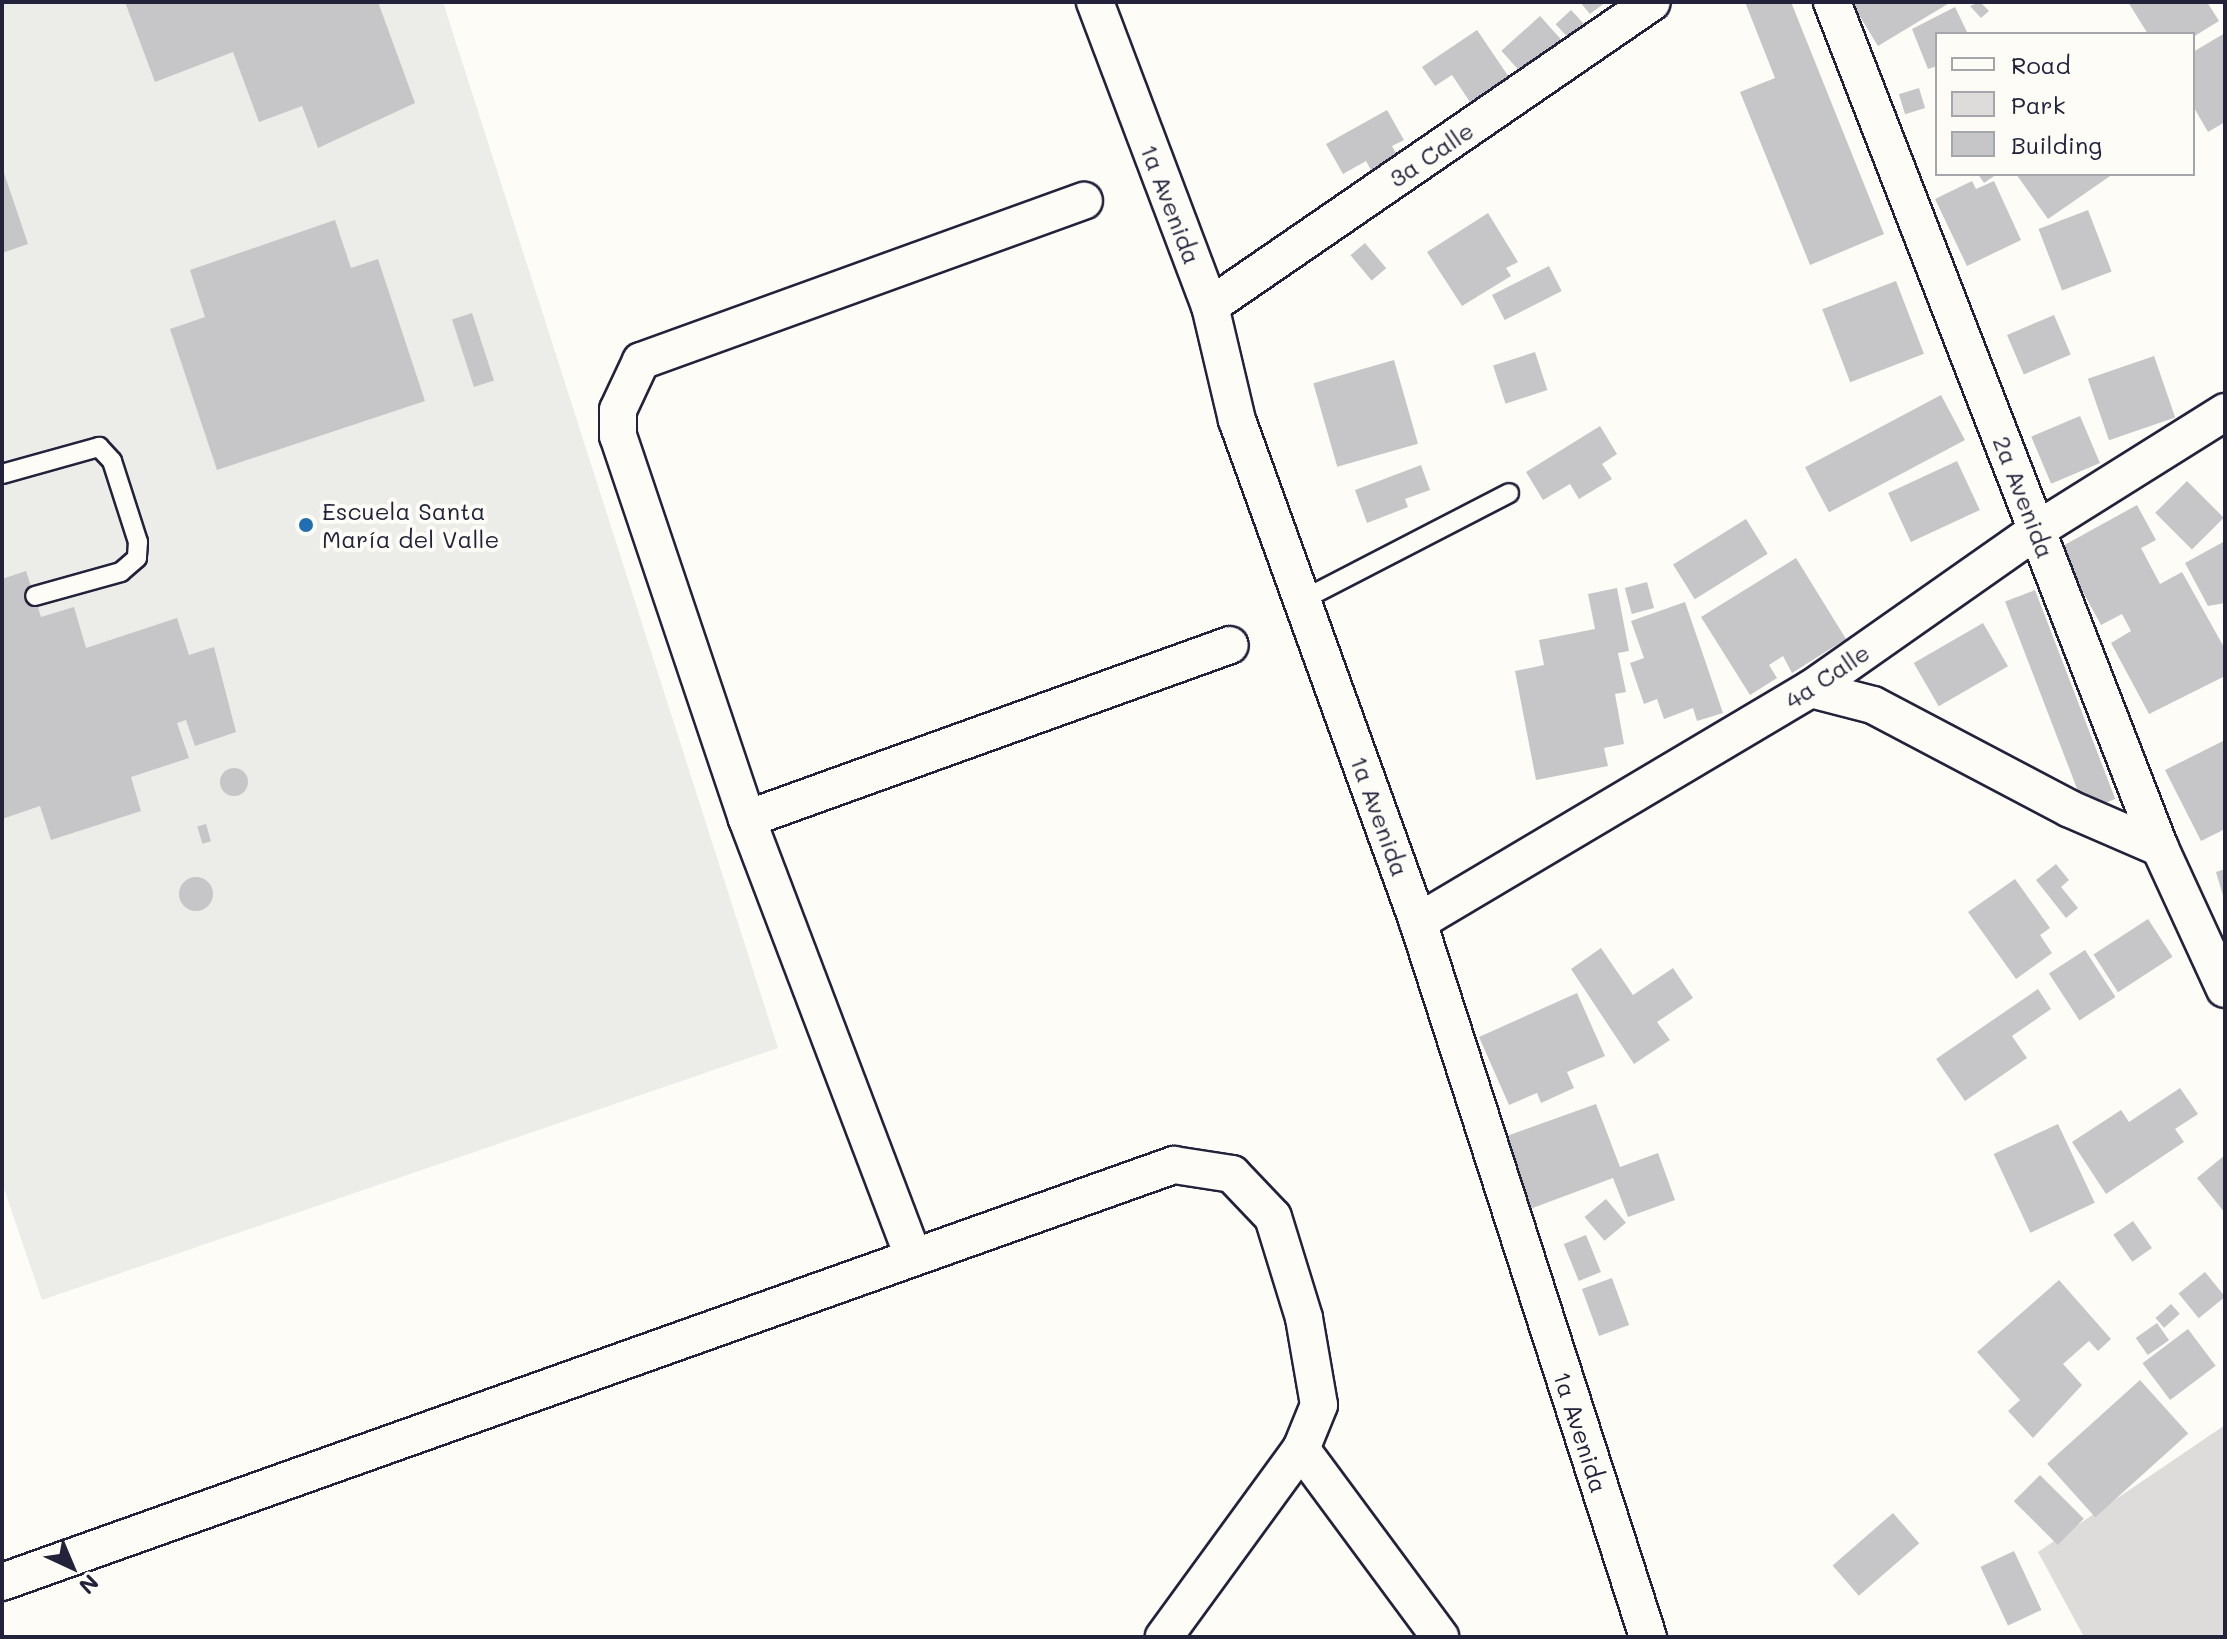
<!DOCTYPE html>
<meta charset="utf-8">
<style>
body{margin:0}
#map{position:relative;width:2227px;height:1639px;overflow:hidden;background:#fdfcf7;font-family:Mali,sans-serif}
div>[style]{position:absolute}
.built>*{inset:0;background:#ecece9}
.green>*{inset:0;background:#dddcdb}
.building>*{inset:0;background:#c6c6c8;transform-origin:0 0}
.round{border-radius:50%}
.roads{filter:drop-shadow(2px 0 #22223b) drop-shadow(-2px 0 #22223b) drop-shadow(0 2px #22223b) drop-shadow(0 -2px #22223b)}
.service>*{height:18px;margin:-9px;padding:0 9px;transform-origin:9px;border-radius:9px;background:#fdfcf7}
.minor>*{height:36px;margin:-18px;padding:0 18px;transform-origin:18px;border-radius:18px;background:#fdfcf7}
.dots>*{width:22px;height:22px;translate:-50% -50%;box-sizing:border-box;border:4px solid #fdfcf7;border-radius:50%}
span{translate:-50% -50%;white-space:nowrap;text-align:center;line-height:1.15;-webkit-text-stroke:8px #fdfcf7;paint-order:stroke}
.street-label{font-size:24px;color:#22223b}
.poi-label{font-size:24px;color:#22223b}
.left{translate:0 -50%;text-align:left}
.frame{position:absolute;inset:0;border:4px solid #22223b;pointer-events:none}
.legend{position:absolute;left:1935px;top:32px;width:260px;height:144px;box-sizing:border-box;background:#fdfcf7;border:2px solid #a5a5ac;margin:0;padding:10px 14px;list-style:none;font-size:24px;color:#22223b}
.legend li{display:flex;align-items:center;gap:16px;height:40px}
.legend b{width:40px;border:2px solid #a5a5ac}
.north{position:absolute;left:32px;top:1527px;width:80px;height:80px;-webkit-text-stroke:6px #fdfcf7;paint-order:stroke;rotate:136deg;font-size:22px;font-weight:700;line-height:32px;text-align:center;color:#22223b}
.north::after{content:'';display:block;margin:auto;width:28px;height:36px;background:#22223b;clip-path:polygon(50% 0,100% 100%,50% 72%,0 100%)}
</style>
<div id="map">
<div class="built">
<div style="clip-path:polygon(2px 2px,443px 2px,778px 1048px,42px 1300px,2px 1183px)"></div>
</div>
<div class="green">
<div style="clip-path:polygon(2225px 1425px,2225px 1637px,2084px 1637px,2038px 1552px)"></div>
</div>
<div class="building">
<div style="clip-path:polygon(125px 2px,378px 2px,415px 103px,318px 148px,302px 106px,259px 122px,233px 52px,155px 82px)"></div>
<div style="clip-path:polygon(1580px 2px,1606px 2px,1590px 14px)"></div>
<div style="clip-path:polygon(1745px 2px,1791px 2px,1884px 234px,1810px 265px,1740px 92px,1775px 78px)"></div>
<div style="clip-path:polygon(1851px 2px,1951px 2px,1878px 46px)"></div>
<div style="clip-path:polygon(1980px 2px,1989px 11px,1981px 18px,1970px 6px)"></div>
<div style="clip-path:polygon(2128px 2px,2207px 2px,2219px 21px,2193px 37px,2148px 34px)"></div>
<div style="clip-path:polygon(1955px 7px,1968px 34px,1937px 34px,1937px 66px,1928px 69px,1912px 29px)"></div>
<div style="left:1571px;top:10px;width:26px;height:21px;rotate:47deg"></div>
<div style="left:1540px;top:16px;width:40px;height:52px;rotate:48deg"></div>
<div style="clip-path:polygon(1477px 30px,1513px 83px,1474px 108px,1452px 75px,1435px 86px,1422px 67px)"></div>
<div style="clip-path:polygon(2225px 33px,2225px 122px,2208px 132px,2193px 106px,2193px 52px)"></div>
<div style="left:1919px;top:88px;width:21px;height:21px;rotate:73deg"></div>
<div style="clip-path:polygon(1387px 110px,1404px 140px,1392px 146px,1397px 155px,1371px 170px,1366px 161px,1343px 174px,1326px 144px)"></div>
<div style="clip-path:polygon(2px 167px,28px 244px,2px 253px)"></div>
<div style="clip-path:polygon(1978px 174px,1997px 174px,1984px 183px)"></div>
<div style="clip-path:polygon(2016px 174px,2113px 174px,2048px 219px)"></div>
<div style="clip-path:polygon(1972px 181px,1976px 189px,1994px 181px,2021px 240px,1967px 266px,1935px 199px)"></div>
<div style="left:2088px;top:210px;width:66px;height:53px;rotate:69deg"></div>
<div style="clip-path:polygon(1488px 213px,1518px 262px,1506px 268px,1511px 276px,1462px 306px,1427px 252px)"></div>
<div style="clip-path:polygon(335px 220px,351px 268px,378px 259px,425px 401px,217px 470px,170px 329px,205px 317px,190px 270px)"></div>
<div style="left:1365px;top:243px;width:33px;height:19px;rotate:50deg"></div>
<div style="left:1549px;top:266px;width:28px;height:64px;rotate:63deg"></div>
<div style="left:1896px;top:281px;width:78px;height:79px;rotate:69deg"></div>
<div style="left:472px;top:313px;width:71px;height:21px;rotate:72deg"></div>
<div style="left:2054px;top:315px;width:43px;height:51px;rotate:67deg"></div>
<div style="left:1535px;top:352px;width:40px;height:44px;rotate:72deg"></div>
<div style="left:2154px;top:356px;width:65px;height:70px;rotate:71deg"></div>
<div style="left:1394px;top:360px;width:87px;height:84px;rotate:74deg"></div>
<div style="left:1941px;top:395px;width:51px;height:154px;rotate:62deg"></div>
<div style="left:2080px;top:416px;width:51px;height:53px;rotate:67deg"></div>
<div style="clip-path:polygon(1600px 426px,1617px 454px,1602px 464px,1612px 479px,1579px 499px,1570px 484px,1543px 500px,1526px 472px)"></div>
<div style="left:1957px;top:461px;width:54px;height:76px;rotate:65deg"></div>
<div style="clip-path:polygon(1421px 465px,1430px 490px,1405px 499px,1408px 507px,1367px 523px,1355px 490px)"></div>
<div style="left:2187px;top:481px;width:52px;height:45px;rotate:45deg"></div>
<div style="clip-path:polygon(2137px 505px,2156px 540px,2141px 548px,2160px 584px,2182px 572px,2225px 649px,2225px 676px,2149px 714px,2111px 643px,2131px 631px,2122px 614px,2101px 625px,2059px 548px)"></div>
<div style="left:1746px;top:519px;width:41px;height:86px;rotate:58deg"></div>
<div style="clip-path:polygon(2225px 541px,2225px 603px,2208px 606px,2185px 563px)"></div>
<div style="clip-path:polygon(1796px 558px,1846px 639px,1792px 673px,1783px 656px,1769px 665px,1777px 678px,1750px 695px,1701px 617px)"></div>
<div style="clip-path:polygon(26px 571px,41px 617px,74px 607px,86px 648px,177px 618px,189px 655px,214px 647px,236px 732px,195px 746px,186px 720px,177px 723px,189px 758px,131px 777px,141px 811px,51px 840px,40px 806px,2px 819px,2px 579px)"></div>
<div style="left:1647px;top:582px;width:27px;height:23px;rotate:75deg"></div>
<div style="clip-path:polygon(1617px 588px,1629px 651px,1618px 653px,1626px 692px,1615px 694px,1624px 744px,1604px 748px,1608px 766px,1536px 780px,1515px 671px,1544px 665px,1539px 640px,1595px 629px,1588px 594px)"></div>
<div style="left:2035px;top:590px;width:224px;height:32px;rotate:69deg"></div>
<div style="clip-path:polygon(1685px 602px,1723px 713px,1697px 721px,1693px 708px,1664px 719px,1657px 699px,1644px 704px,1630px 663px,1644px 658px,1631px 621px)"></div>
<div style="left:1983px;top:623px;width:50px;height:80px;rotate:60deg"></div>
<div style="clip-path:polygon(2225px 740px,2225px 829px,2201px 841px,2165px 770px)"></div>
<div class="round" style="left:220px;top:768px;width:28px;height:28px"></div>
<div style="left:206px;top:824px;width:18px;height:9px;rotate:74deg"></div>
<div style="clip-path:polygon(2056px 864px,2069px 880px,2061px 887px,2078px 908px,2066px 918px,2036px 880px)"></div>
<div style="clip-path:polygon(2225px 869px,2225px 899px,2224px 899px,2216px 872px)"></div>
<div class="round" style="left:179px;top:877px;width:34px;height:34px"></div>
<div style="clip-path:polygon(2015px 879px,2050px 928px,2040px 935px,2052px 953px,2016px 979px,1968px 912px)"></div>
<div style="left:2148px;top:919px;width:45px;height:65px;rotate:57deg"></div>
<div style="clip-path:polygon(1601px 948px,1633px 995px,1673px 968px,1693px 998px,1657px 1022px,1670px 1040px,1634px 1064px,1571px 969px)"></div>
<div style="left:2085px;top:950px;width:56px;height:43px;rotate:57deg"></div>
<div style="clip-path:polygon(2038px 989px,2051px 1009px,2012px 1036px,2027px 1058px,1965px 1101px,1936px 1059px)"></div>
<div style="clip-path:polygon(1577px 993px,1605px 1056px,1567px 1072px,1574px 1088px,1541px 1103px,1537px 1093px,1509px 1105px,1479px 1037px)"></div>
<div style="clip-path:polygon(2180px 1088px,2198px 1114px,2175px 1129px,2184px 1142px,2106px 1194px,2072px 1142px,2121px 1110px,2129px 1122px)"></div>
<div style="clip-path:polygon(1596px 1104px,1620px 1167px,1658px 1153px,1675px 1200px,1628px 1217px,1613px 1178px,1530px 1209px,1504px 1137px)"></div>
<div style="left:2058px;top:1124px;width:87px;height:71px;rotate:65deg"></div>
<div style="clip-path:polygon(2225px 1155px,2225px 1213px,2197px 1178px)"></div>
<div style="left:1606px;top:1199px;width:31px;height:28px;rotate:50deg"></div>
<div style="left:2133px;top:1221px;width:33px;height:24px;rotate:55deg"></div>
<div style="left:1586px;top:1235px;width:40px;height:24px;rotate:68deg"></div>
<div style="left:2205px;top:1272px;width:32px;height:34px;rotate:51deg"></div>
<div style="left:1612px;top:1278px;width:50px;height:32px;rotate:70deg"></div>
<div style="clip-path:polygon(2059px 1280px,2111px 1339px,2098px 1351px,2089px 1341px,2063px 1364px,2082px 1385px,2033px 1438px,2008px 1411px,2020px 1400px,1977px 1352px)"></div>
<div style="left:2171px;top:1304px;width:13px;height:21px;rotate:48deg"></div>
<div style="left:2157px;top:1323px;width:21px;height:26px;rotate:55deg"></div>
<div style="left:2188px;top:1329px;width:46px;height:57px;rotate:53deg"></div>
<div style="left:2140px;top:1380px;width:72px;height:125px;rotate:48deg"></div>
<div style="left:2040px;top:1475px;width:62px;height:37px;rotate:45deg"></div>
<div style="left:1893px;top:1513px;width:40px;height:80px;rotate:49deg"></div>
<div style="left:2014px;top:1551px;width:65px;height:37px;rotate:65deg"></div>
</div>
<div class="roads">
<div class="service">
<div style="left:2px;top:474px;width:101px;rotate:-15.6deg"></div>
<div style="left:99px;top:447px;width:19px;rotate:47deg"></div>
<div style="left:112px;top:461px;width:85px;rotate:72.2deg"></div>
<div style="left:138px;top:542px;width:16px;rotate:94deg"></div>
<div style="left:137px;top:558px;width:21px;rotate:139deg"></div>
<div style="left:121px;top:572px;width:89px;rotate:164.4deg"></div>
<div style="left:1302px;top:600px;width:233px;rotate:-27.3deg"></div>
</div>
<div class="minor">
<div style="left:1095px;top:2px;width:325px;rotate:69.3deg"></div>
<div style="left:1210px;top:306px;width:117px;rotate:76.7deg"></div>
<div style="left:1237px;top:420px;width:534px;rotate:70.17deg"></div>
<div style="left:1418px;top:922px;width:751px;rotate:72.17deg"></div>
<div style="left:1832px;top:2px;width:907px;rotate:68.81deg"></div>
<div style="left:2160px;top:848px;width:155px;rotate:65.3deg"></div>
<div style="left:1210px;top:306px;width:536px;rotate:-34.52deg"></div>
<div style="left:1811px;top:689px;width:64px;rotate:14.5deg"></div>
<div style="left:1873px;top:705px;width:223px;rotate:27.8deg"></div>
<div style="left:2070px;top:809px;width:98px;rotate:23.4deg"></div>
<div style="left:747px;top:819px;width:513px;rotate:-19.81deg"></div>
<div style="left:1418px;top:922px;width:457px;rotate:-30.7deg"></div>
<div style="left:1811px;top:689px;width:276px;rotate:-35.1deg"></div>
<div style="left:2037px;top:530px;width:222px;rotate:-32.1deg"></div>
<div style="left:913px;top:1256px;width:467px;rotate:-110.8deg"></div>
<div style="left:747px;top:819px;width:404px;rotate:-108.6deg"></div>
<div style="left:618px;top:436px;width:26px;rotate:-90deg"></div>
<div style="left:618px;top:410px;width:54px;rotate:-64.9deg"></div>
<div style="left:641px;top:361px;width:471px;rotate:-19.9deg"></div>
<div style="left:1301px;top:1449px;width:234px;rotate:53.5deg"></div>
<div style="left:2px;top:1582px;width:1244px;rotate:-19.59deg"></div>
<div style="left:1174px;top:1165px;width:59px;rotate:8.8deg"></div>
<div style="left:1232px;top:1174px;width:59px;rotate:46.4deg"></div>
<div style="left:1273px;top:1217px;width:106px;rotate:72.9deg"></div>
<div style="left:1304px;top:1318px;width:88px;rotate:80.2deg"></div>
<div style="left:1319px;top:1405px;width:48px;rotate:112.2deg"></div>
<div style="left:1301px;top:1449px;width:233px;rotate:126.1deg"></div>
</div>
</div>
<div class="dots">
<div style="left:306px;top:525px;background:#1f6fb2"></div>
</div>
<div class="street-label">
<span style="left:1431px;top:154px;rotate:-34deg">3a Calle</span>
<span style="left:1171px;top:204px;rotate:69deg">1a Avenida</span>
<span style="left:2024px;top:497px;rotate:69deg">2a Avenida</span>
<span style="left:1827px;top:676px;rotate:-34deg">4a Calle</span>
<span style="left:1380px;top:816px;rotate:70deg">1a Avenida</span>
<span style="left:1581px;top:1432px;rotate:72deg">1a Avenida</span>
</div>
<div class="poi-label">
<span class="left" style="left:322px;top:525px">Escuela Santa<br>María del Valle</span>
</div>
<div class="frame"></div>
<ul class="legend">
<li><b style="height:10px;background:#fdfcf7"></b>Road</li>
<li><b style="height:22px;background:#dddcdb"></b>Park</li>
<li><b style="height:22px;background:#c6c6c8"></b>Building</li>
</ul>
<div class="north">N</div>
</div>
